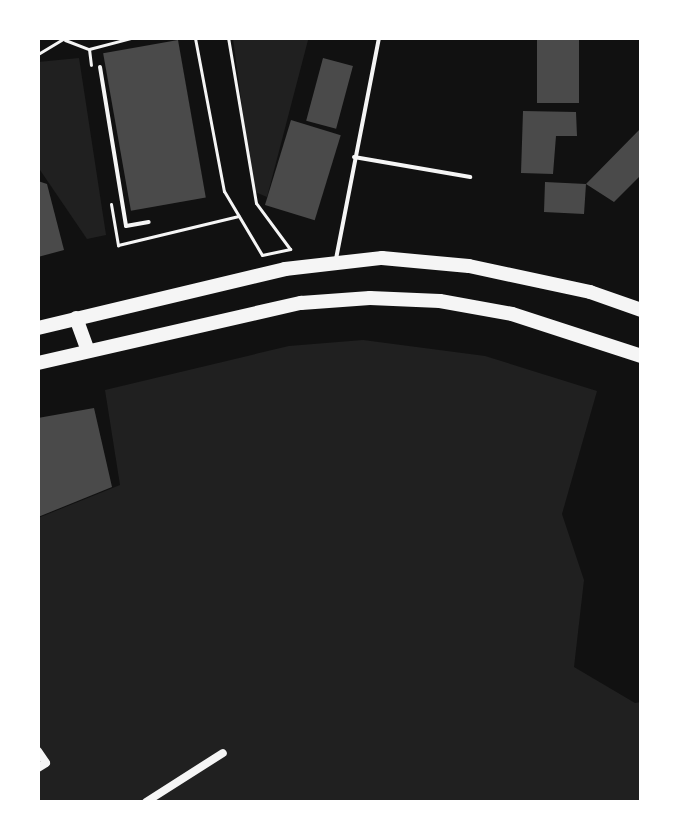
<!DOCTYPE html>
<style>
body{margin:0}
#map{position:relative;width:679px;height:840px;overflow:hidden;background:#111;font-family:"Asap Condensed",sans-serif}
div>[style]{position:absolute}
.green>*{inset:0;background:#202020}
.building>*{inset:0;background:#4a4a4a;transform-origin:0 0}
.path>*{height:3px;margin:-1.5px;padding:0 1.5px;transform-origin:1.5px;border-radius:1.5px;background:#f5f5f5}
.service>*{height:4px;margin:-2px;padding:0 2px;transform-origin:2px;border-radius:2px;background:#f5f5f5}
.minor>*{height:8px;margin:-4px;padding:0 4px;transform-origin:4px;border-radius:4px;background:#f5f5f5}
.trunk>*{height:14px;margin:-7px;padding:0 7px;transform-origin:7px;border-radius:7px;background:#f5f5f5}
span{translate:-50% -50%;white-space:nowrap;text-align:center;line-height:1.15;-webkit-text-stroke:8px #fff;paint-order:stroke}
.frame{position:absolute;inset:0;border:40px solid #fff;pointer-events:none}
</style>
<div id="map">
<div class="green">
<div style="clip-path:polygon(233px 38px,308px 40px,267px 197px,253px 191px)"></div>
<div style="clip-path:polygon(79px 58px,106px 235px,87px 239px,38px 167px,38px 62px)"></div>
<div style="clip-path:polygon(363px 340px,485px 356px,597px 391px,562px 514px,584px 580px,574px 667px,635px 703px,641px 702px,641px 802px,38px 802px,38px 518px,120px 485px,105px 390px,289px 346px)"></div>
</div>
<div class="building">
<div style="left:537px;top:38px;width:42px;height:65px"></div>
<div style="left:178px;top:40px;width:160px;height:76px;rotate:80deg"></div>
<div style="left:323px;top:58px;width:31px;height:65px;rotate:15deg"></div>
<div style="clip-path:polygon(523px 111px,576px 112px,577px 136px,556px 136px,553px 174px,521px 173px)"></div>
<div style="left:291px;top:120px;width:52px;height:89px;rotate:17deg"></div>
<div style="clip-path:polygon(641px 128px,641px 175px,614px 202px,586px 184px,584px 214px,544px 212px,545px 182px,586px 184px)"></div>
<div style="clip-path:polygon(38px 181px,47px 184px,64px 250px,38px 257px)"></div>
<div style="clip-path:polygon(94px 408px,112px 487px,38px 517px,38px 418px)"></div>
</div>
<div class="path">
<div style="left:195px;top:38px;width:156px;rotate:79.3deg"></div>
<div style="left:224px;top:191px;width:74px;rotate:59.3deg"></div>
<div style="left:262px;top:255px;width:29px;rotate:-12deg"></div>
<div style="left:290px;top:249px;width:57px;rotate:-126.5deg"></div>
<div style="left:256px;top:203px;width:167px;rotate:-99.6deg"></div>
<div style="left:346px;top:38px;width:5px"></div>
<div style="left:65px;top:40px;width:26px;rotate:21deg"></div>
<div style="left:89px;top:49px;width:43px;rotate:-14.7deg"></div>
<div style="left:89px;top:49px;width:16px;rotate:83deg"></div>
<div style="left:38px;top:54px;width:31px;rotate:-31deg"></div>
<div style="left:111px;top:204px;width:42px;rotate:80.3deg"></div>
<div style="left:118px;top:245px;width:124px;rotate:-13.5deg"></div>
</div>
<div class="service">
<div style="left:100px;top:67px;width:161px;rotate:80.7deg"></div>
<div style="left:126px;top:226px;width:23px;rotate:-10deg"></div>
<div style="left:354px;top:157px;width:118px;rotate:9.8deg"></div>
<div style="left:336px;top:259px;width:225px;rotate:-79deg"></div>
</div>
<div class="minor">
<div style="left:38px;top:751px;width:14px;rotate:56deg"></div>
<div style="left:46px;top:763px;width:9px;rotate:148deg"></div>
<div style="left:146px;top:802px;width:91px;rotate:-32.5deg"></div>
</div>
<div class="trunk">
<div style="left:76px;top:318px;width:35px;rotate:70deg"></div>
<div style="left:38px;top:328px;width:254px;rotate:-13.4deg"></div>
<div style="left:285px;top:269px;width:98px;rotate:-6.5deg"></div>
<div style="left:382px;top:258px;width:87px;rotate:5.3deg"></div>
<div style="left:469px;top:266px;width:124px;rotate:12.1deg"></div>
<div style="left:590px;top:292px;width:54px;rotate:19.4deg"></div>
<div style="left:38px;top:363px;width:270px;rotate:-12.9deg"></div>
<div style="left:301px;top:303px;width:69px;rotate:-4.1deg"></div>
<div style="left:370px;top:298px;width:70px;rotate:2.5deg"></div>
<div style="left:440px;top:301px;width:73px;rotate:10.2deg"></div>
<div style="left:512px;top:314px;width:136px;rotate:18deg"></div>
</div>
<div class="frame"></div>
</div>
